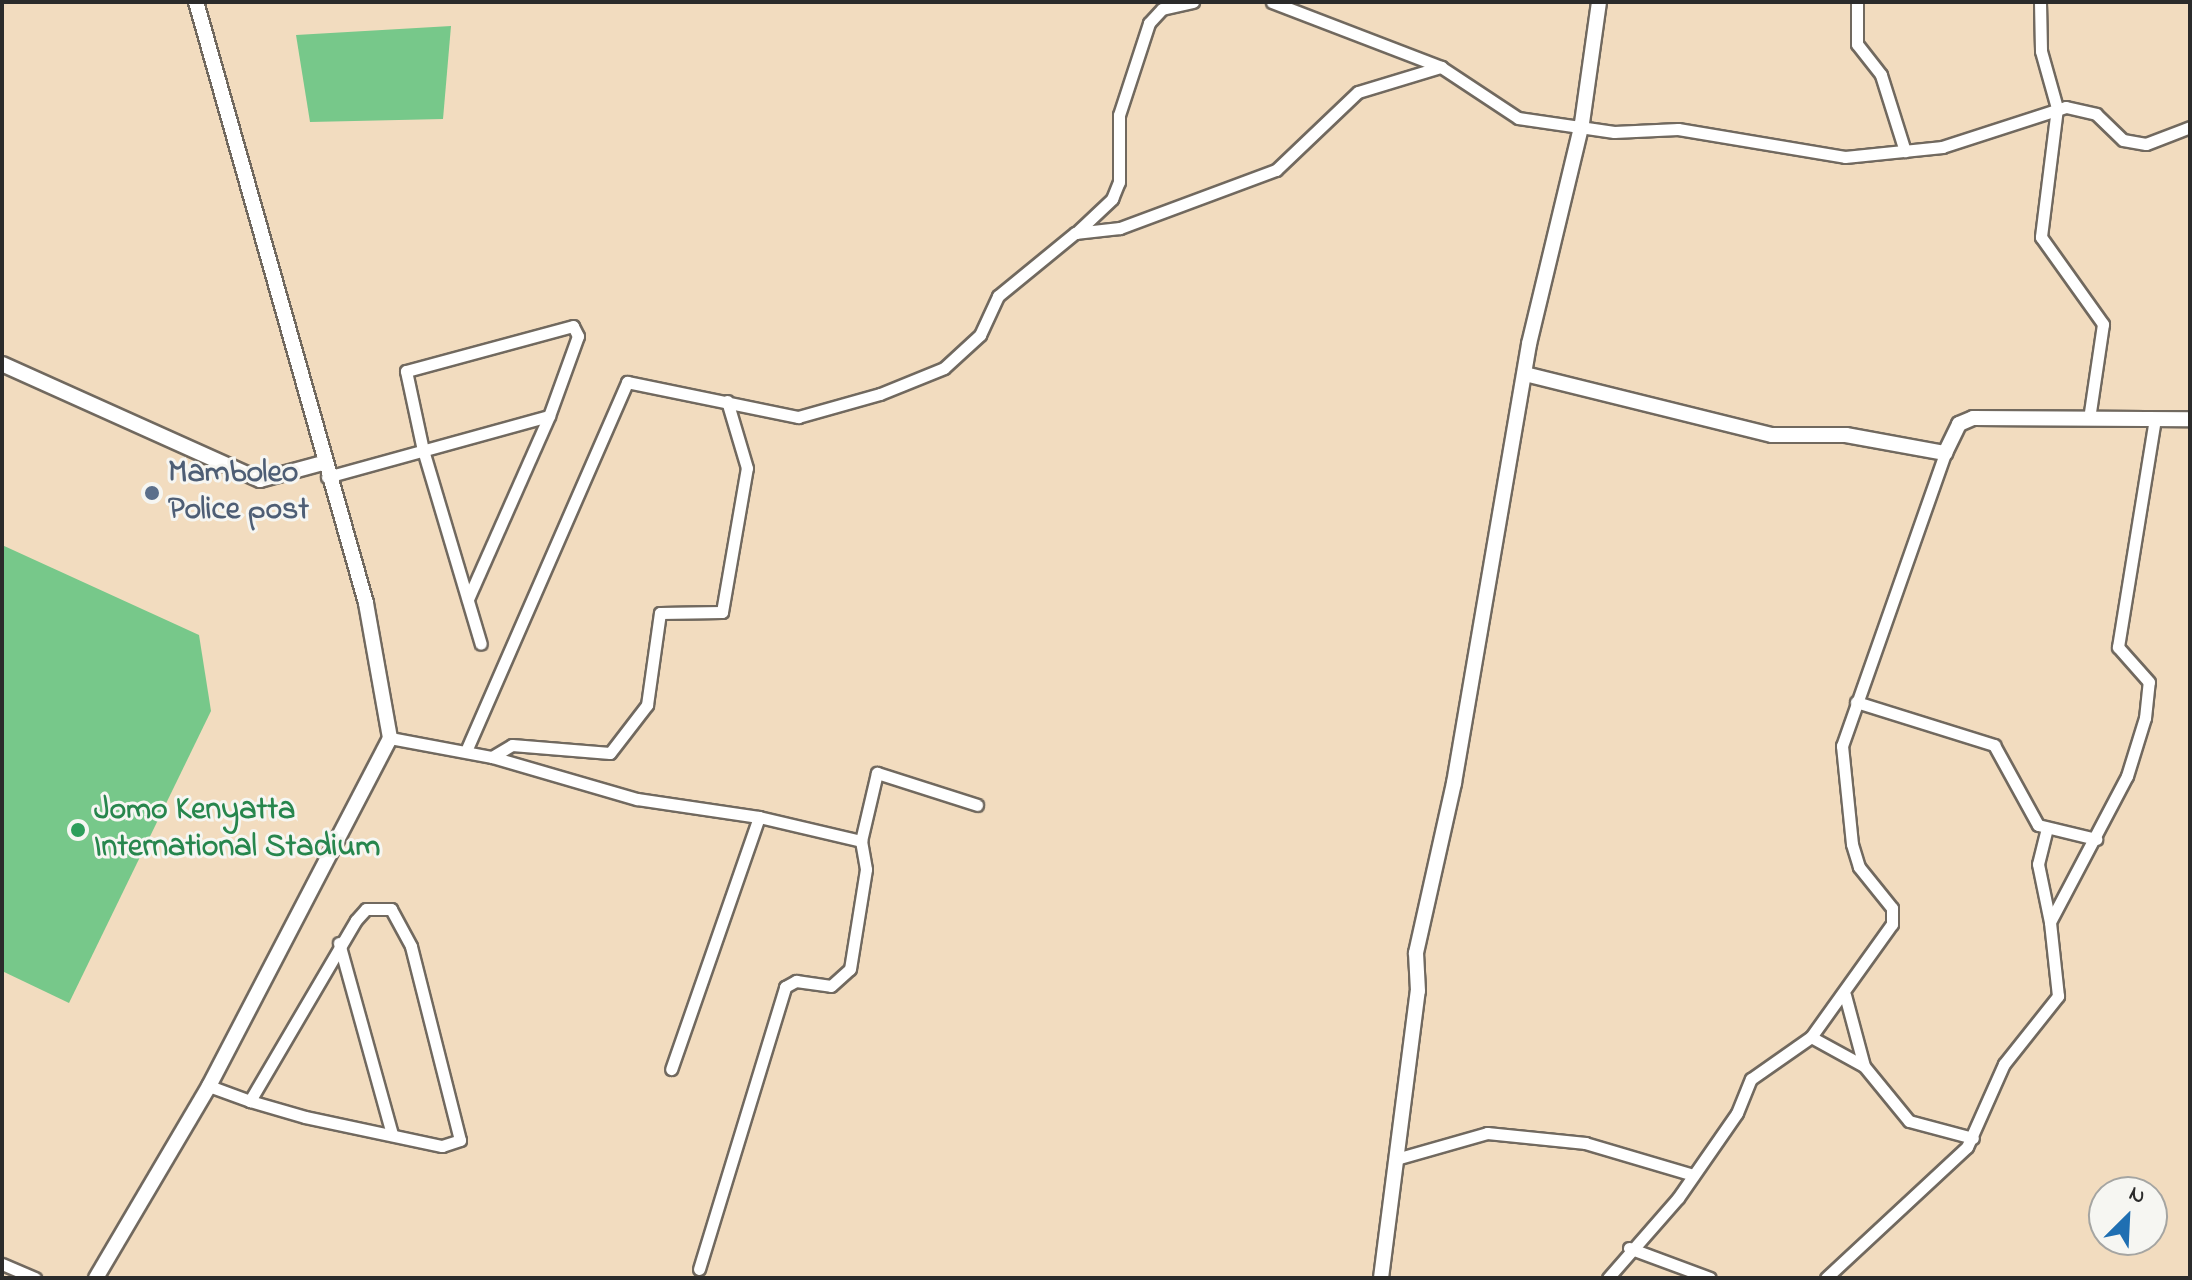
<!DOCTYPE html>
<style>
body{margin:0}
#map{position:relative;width:2192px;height:1280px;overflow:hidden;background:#f2dcbf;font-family:"Indie Flower",sans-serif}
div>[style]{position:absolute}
.green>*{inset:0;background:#77c88a}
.roads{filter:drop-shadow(2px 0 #71695f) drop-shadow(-2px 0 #71695f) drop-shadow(0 2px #71695f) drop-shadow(0 -2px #71695f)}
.minor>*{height:11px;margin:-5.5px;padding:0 5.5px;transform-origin:5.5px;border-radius:5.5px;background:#fff}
.tertiary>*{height:14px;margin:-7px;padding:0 7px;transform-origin:7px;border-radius:7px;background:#fff}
.dots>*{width:22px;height:22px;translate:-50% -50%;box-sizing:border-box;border:4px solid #f6f6f2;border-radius:50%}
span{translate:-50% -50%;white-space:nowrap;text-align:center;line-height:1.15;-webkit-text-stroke:6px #f6f6f2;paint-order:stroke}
.service-label{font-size:32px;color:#4e5e75;font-weight:700}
.left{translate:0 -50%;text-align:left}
.leisure-label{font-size:32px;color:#27864d;font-weight:700}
.frame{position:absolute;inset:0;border:4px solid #2b2b2b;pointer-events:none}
.north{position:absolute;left:2088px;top:1176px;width:80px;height:80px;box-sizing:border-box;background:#f6f6f2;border:2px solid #a5a5a2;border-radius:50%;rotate:24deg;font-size:22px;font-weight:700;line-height:32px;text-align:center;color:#2b2b2b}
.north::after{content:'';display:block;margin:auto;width:28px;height:36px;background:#1f6fb2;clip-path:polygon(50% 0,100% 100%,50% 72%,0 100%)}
</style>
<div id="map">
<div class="green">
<div style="clip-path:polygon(451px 26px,443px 119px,310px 122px,296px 35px)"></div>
<div style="clip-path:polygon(2px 545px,199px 635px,211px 711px,69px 1003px,2px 971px)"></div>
</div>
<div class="roads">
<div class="minor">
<div style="left:1272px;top:2px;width:181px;rotate:21deg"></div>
<div style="left:1441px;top:67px;width:92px;rotate:33.5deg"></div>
<div style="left:1518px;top:118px;width:97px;rotate:8.3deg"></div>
<div style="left:1614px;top:132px;width:64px;rotate:-2.7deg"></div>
<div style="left:1678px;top:129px;width:169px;rotate:9.5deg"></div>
<div style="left:1845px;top:157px;width:98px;rotate:-5.9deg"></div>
<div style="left:1942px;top:147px;width:130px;rotate:-17.9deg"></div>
<div style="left:2066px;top:107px;width:31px;rotate:13deg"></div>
<div style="left:2096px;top:114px;width:37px;rotate:44deg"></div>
<div style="left:2123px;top:140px;width:23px;rotate:10deg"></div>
<div style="left:2146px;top:144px;width:47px;rotate:-21.1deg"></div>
<div style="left:1857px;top:2px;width:42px;rotate:90deg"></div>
<div style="left:1857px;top:44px;width:39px;rotate:52deg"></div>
<div style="left:1881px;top:75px;width:80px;rotate:72.5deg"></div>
<div style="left:2040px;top:2px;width:49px;rotate:88.8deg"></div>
<div style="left:2041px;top:51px;width:59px;rotate:74.3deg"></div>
<div style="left:2057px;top:108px;width:130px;rotate:97.1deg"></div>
<div style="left:2041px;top:237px;width:107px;rotate:54.5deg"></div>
<div style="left:2103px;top:324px;width:96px;rotate:98.4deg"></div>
<div style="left:1076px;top:233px;width:50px;rotate:-43.4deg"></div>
<div style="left:1112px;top:199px;width:18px;rotate:-68deg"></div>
<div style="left:1119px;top:182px;width:67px;rotate:-90deg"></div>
<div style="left:1119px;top:115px;width:97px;rotate:-71.9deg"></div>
<div style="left:1149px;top:23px;width:19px;rotate:-47deg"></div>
<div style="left:1162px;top:9px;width:32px;rotate:-13deg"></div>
<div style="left:327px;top:477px;width:230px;rotate:-15.4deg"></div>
<div style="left:468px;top:599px;width:200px;rotate:-66.1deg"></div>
<div style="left:549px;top:416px;width:85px;rotate:-70.1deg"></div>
<div style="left:578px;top:336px;width:11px;rotate:-117deg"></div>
<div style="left:573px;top:326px;width:173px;rotate:164.9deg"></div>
<div style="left:406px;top:371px;width:81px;rotate:77.9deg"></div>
<div style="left:423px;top:450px;width:202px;rotate:73.4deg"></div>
<div style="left:1856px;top:702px;width:145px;rotate:17.3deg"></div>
<div style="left:1994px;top:745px;width:91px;rotate:61.2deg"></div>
<div style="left:2038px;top:825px;width:60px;rotate:13.6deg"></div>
<div style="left:390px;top:738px;width:104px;rotate:10.6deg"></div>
<div style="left:492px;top:757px;width:151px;rotate:16.2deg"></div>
<div style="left:637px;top:799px;width:123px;rotate:8.4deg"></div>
<div style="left:759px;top:817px;width:267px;rotate:109.2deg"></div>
<div style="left:466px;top:751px;width:403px;rotate:-66.4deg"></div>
<div style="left:627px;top:382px;width:175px;rotate:11.6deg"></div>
<div style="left:798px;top:417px;width:85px;rotate:-15.7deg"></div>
<div style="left:880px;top:394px;width:69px;rotate:-22.1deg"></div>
<div style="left:944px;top:368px;width:49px;rotate:-42.5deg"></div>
<div style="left:980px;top:335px;width:43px;rotate:-65.2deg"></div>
<div style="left:998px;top:296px;width:99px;rotate:-39.3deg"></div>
<div style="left:1075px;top:233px;width:45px;rotate:-6.3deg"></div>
<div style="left:1120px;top:228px;width:166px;rotate:-20.4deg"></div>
<div style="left:1276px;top:170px;width:113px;rotate:-43.6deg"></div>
<div style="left:1358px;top:92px;width:87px;rotate:-16.8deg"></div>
<div style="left:492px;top:757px;width:23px;rotate:-31deg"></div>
<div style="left:512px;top:745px;width:98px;rotate:4.7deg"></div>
<div style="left:610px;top:753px;width:61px;rotate:-52.4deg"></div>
<div style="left:647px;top:705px;width:93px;rotate:-82deg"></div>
<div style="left:660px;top:613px;width:62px;rotate:-0.9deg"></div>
<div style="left:722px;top:612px;width:146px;rotate:-80.2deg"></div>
<div style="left:747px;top:468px;width:70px;rotate:-106.6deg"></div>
<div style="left:759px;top:817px;width:105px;rotate:13.2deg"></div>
<div style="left:2046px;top:832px;width:33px;rotate:104deg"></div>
<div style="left:2038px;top:864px;width:59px;rotate:78.3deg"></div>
<div style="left:339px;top:943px;width:198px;rotate:74.5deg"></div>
<div style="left:1845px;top:995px;width:73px;rotate:75deg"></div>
<div style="left:1811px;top:1037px;width:60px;rotate:28.7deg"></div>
<div style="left:1864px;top:1066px;width:71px;rotate:50.7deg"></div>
<div style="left:1909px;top:1121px;width:66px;rotate:14.9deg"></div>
<div style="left:209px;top:1086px;width:44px;rotate:20.1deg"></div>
<div style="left:250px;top:1101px;width:57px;rotate:16.2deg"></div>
<div style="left:305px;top:1117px;width:140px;rotate:12deg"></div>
<div style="left:442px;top:1146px;width:19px;rotate:-18deg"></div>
<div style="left:460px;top:1140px;width:200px;rotate:-104.2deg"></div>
<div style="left:411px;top:946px;width:42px;rotate:-118.4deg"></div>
<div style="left:391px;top:909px;width:25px;rotate:180deg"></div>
<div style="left:366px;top:909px;width:15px;rotate:132deg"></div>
<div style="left:356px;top:920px;width:210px;rotate:120.4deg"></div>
<div style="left:1396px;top:1159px;width:95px;rotate:-15.9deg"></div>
<div style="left:1487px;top:1133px;width:99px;rotate:5.8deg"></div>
<div style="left:1585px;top:1143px;width:113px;rotate:16.5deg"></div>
<div style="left:1629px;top:1248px;width:86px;rotate:20.3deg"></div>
<div style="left:2px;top:1264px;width:36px;rotate:23deg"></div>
<div style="left:699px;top:1269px;width:295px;rotate:-73deg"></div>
<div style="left:785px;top:987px;width:13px;rotate:-29deg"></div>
<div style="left:796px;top:981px;width:35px;rotate:8deg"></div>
<div style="left:831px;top:986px;width:25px;rotate:-42deg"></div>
<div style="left:850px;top:969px;width:101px;rotate:-80.9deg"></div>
<div style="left:866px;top:869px;width:28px;rotate:-100deg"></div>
<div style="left:861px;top:841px;width:70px;rotate:-76.8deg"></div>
<div style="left:877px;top:773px;width:105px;rotate:17.7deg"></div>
<div style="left:1608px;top:1278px;width:106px;rotate:-48.8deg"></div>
<div style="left:1678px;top:1198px;width:103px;rotate:-55.2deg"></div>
<div style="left:1737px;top:1113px;width:37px;rotate:-68deg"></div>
<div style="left:1751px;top:1079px;width:73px;rotate:-35deg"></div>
<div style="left:1811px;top:1037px;width:139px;rotate:-54.4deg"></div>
<div style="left:1892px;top:924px;width:16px;rotate:-90deg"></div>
<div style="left:1892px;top:908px;width:53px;rotate:-128.8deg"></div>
<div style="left:1859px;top:867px;width:24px;rotate:-107deg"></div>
<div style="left:1852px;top:844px;width:99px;rotate:-95.8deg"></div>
<div style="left:1842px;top:746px;width:311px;rotate:-70.6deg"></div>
<div style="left:1826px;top:1278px;width:192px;rotate:-42.9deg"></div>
<div style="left:1967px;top:1147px;width:91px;rotate:-66deg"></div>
<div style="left:2004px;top:1064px;width:87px;rotate:-51.5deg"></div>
<div style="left:2058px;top:996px;width:74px;rotate:-96.2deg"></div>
<div style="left:2050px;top:922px;width:165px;rotate:-62.2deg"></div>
<div style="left:2127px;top:776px;width:61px;rotate:-72.8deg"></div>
<div style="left:2145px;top:718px;width:36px;rotate:-84deg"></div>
<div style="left:2149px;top:682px;width:47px;rotate:-131.5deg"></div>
<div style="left:2118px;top:647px;width:231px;rotate:-80.8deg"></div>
</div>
<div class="tertiary">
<div style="left:2px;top:364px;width:283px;rotate:24.2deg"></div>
<div style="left:260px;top:480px;width:65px;rotate:-15.1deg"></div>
<div style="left:1525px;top:374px;width:254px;rotate:13.9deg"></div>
<div style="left:1772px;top:435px;width:74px"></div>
<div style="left:1846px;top:435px;width:101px;rotate:10.3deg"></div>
<div style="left:1945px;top:453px;width:32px;rotate:-64deg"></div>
<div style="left:1959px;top:424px;width:15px;rotate:-23deg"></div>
<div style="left:1973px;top:418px;width:217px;rotate:0.3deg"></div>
<div style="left:96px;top:1278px;width:223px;rotate:-59.5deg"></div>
<div style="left:209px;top:1086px;width:392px;rotate:-62.5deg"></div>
<div style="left:390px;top:738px;width:137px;rotate:-100.1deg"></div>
<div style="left:366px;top:603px;width:625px;rotate:-105.79deg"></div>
<div style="left:1381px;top:1278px;width:289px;rotate:-82.7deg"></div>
<div style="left:1418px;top:991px;width:38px;rotate:-93deg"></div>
<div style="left:1416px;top:953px;width:174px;rotate:-77.4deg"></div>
<div style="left:1454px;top:783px;width:445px;rotate:-80.3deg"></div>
<div style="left:1529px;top:344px;width:227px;rotate:-76.5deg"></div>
<div style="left:1582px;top:123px;width:122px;rotate:-82deg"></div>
</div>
</div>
<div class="dots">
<div style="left:152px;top:493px;background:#5c6f8a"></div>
<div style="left:78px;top:830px;background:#2e9e5b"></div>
</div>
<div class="service-label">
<span class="left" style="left:168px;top:493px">Mamboleo<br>Police post</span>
</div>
<div class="leisure-label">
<span class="left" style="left:94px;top:830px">Jomo Kenyatta<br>International Stadium</span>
</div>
<div class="frame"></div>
<div class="north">N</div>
</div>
